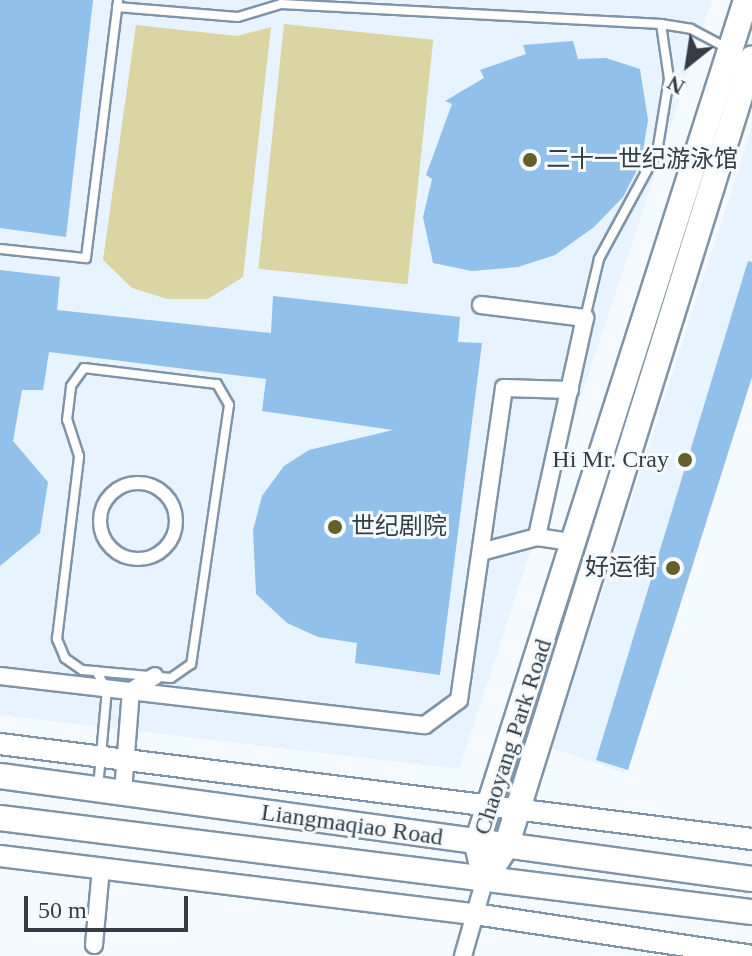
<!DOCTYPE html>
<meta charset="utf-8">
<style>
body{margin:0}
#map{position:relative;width:752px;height:956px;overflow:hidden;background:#f5fafe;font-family:"Times New Roman","Noto Sans SC",serif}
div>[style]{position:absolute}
.built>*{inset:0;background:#e7f3fe}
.green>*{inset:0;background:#dbd5a3;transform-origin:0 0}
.building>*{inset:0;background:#91c0ea}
.roads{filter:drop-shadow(2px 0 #7f94a7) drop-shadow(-2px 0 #7f94a7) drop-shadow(0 2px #7f94a7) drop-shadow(0 -2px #7f94a7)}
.service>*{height:8px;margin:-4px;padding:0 4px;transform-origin:4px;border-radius:4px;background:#fff}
.pedestrian>*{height:12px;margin:-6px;padding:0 6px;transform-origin:6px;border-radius:6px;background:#fff}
.pedestrian>.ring{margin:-6px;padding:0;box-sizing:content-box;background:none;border:12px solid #fff;border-radius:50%}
.minor>*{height:16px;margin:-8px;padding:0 8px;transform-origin:8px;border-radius:8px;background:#fff}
.tertiary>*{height:20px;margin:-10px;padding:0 10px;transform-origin:10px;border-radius:10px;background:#fff}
.secondary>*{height:24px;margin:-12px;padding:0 12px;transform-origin:12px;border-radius:12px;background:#fff}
.dots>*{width:22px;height:22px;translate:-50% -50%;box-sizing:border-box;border:4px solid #f5fafe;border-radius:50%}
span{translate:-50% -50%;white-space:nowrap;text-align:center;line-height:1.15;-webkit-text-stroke:6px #f5fafe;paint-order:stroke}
.poi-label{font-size:24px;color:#343d45}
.left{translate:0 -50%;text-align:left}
.right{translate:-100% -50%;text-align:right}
.street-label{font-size:24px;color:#343d45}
.north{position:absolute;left:648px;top:24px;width:80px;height:80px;-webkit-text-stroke:6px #f5fafe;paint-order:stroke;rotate:210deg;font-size:22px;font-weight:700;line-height:32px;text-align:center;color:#343d45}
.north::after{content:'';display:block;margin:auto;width:28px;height:36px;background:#343d45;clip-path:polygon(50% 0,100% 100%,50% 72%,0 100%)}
.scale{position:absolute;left:24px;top:896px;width:164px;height:36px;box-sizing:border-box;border:4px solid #343d45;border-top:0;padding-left:10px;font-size:24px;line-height:28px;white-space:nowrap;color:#343d45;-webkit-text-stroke:6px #f5fafe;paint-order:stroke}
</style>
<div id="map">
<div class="built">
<div style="clip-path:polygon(0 0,712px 0,459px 769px,0 715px)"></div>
<div style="clip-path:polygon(752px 126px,752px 371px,624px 773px,552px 748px)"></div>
</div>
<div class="green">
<div style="left:284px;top:24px;width:150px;height:246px;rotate:6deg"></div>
<div style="clip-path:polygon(136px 25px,237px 36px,271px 27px,243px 277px,208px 299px,167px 299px,132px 288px,103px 260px)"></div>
</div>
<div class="building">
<div style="clip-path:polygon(0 0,93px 0,66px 237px,0 228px)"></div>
<div style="clip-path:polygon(573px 41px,578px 59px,606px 58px,640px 69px,648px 120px,641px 162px,623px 197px,594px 227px,555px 255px,518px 267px,472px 271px,433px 263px,423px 217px,432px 179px,426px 175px,452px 104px,445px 101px,484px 78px,480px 70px,526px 54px,523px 45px)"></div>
<div style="clip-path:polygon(748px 261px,752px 262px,752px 377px,628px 770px,596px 760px)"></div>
<div style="clip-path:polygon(0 270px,60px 277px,57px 310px,271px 333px,273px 296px,460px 317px,458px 342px,482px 343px,440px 675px,355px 663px,357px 643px,318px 637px,287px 623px,256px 594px,253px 530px,262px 496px,284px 466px,309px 450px,393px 430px,262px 411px,266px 379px,49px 352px,43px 390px,22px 390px,13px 441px,48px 482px,40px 533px,0 566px)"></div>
</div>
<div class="roads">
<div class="service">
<div style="left:117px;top:7px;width:121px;rotate:4.7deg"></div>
<div style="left:238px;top:17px;width:45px;rotate:-16.8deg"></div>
<div style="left:281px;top:4px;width:381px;rotate:3deg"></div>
<div style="left:661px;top:24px;width:56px;rotate:81.7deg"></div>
<div style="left:669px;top:79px;width:74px;rotate:99.3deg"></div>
<div style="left:657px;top:152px;width:122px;rotate:118.5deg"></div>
<div style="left:599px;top:259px;width:61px;rotate:103.3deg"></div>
<div style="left:661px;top:24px;width:30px;rotate:9deg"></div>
<div style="left:691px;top:29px;width:40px;rotate:28deg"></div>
<div style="left:0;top:249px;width:86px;rotate:6deg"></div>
<div style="left:86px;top:258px;width:260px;rotate:-82.9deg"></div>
<div style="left:84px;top:368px;width:134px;rotate:6.9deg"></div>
<div style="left:217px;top:384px;width:24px;rotate:60deg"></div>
<div style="left:229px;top:405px;width:262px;rotate:98.3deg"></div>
<div style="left:191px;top:664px;width:24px;rotate:145deg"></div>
<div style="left:171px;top:678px;width:89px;rotate:-174.9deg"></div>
<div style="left:82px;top:670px;width:21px;rotate:-145deg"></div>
<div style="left:65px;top:658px;width:21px;rotate:-113deg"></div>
<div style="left:57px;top:639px;width:184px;rotate:-83.1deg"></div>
<div style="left:79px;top:456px;width:38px;rotate:-108deg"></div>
<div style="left:67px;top:420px;width:34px;rotate:-83deg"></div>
<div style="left:71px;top:386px;width:22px;rotate:-54deg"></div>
<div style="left:96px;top:671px;width:21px;rotate:59deg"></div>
<div style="left:107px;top:689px;width:98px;rotate:95.2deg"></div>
</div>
<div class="pedestrian">
<div class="ring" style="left:100px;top:483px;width:64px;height:64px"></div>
</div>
<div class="minor">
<div style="left:481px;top:305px;width:105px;rotate:7.1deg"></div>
<div style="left:585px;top:318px;width:224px;rotate:102.4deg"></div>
<div style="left:537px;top:537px;width:58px;rotate:165deg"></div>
<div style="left:537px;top:537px;width:40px;rotate:8.5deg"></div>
<div style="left:0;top:676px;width:428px;rotate:6.6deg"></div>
<div style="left:425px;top:725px;width:42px;rotate:-36.3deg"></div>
<div style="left:459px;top:700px;width:315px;rotate:-81.8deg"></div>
<div style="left:504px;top:388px;width:66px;rotate:1.7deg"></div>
<div style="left:123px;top:792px;width:101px;rotate:-85.5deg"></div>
<div style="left:131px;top:691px;width:28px;rotate:-32deg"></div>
<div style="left:94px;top:945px;width:77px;rotate:-84.8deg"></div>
<div style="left:463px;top:956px;width:80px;rotate:-74.1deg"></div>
</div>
<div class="tertiary">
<div style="left:0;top:744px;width:758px;rotate:7.2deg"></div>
<div style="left:0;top:856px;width:479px;rotate:7deg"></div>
<div style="left:475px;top:914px;width:280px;rotate:8.6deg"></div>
</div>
<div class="secondary">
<div style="left:0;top:776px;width:759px;rotate:7.8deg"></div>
<div style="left:0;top:818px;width:758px;rotate:7.13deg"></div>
<div style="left:485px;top:879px;width:37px;rotate:-103deg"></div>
<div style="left:477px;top:843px;width:885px;rotate:-72.3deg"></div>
<div style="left:485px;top:879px;width:38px;rotate:-57deg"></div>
<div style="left:506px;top:847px;width:826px;rotate:-72.68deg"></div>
</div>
</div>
<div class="dots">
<div style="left:530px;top:160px;background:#655f2b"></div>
<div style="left:685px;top:460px;background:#655f2b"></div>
<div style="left:335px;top:527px;background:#655f2b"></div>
<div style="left:673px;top:568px;background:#655f2b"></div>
</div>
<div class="poi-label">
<span class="left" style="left:546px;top:160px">二十一世纪游泳馆</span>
<span class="right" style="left:669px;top:460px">Hi Mr. Cray</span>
<span class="left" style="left:351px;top:527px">世纪剧院</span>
<span class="right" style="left:657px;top:568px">好运街</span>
</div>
<div class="street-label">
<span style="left:513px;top:737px;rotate:-72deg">Chaoyang Park Road</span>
<span style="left:352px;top:825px;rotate:8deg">Liangmaqiao Road</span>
</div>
<div class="north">N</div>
<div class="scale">50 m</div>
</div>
